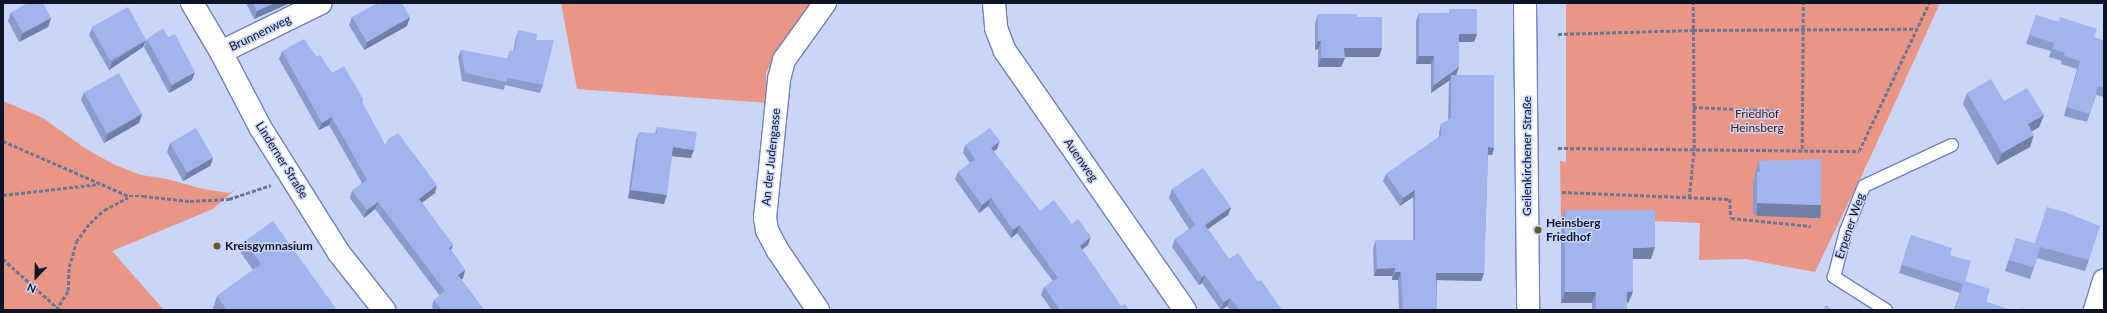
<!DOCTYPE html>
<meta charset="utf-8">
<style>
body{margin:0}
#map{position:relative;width:2107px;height:313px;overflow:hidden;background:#cad5f8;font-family:Lato,sans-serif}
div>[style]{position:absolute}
.green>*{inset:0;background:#ea9687}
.path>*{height:2.5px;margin-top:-1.25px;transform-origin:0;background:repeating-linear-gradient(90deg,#6d7691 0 4px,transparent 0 6px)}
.roads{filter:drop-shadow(1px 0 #7181b6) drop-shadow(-1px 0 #7181b6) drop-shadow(0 1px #7181b6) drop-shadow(0 -1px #7181b6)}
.lane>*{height:12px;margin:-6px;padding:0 6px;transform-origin:6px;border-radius:6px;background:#fff}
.street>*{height:22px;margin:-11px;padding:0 11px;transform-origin:11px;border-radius:11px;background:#fff}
.secondary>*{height:22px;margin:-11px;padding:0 11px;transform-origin:11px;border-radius:11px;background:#fff}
.wall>*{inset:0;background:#8b9bcc}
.shaded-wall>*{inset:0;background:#717ea6;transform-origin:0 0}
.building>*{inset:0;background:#a2b4ed;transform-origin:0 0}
.dots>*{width:11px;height:11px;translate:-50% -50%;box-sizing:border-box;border:2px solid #cad5f8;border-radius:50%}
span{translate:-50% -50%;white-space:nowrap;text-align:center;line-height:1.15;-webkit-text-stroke:3px #cad5f8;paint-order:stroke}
.street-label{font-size:12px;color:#0e1428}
.park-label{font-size:12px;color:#561108}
.poi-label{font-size:12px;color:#0e1428;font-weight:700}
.left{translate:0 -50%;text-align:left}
.frame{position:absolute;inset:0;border:4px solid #0e1428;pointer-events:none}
.north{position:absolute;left:16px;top:257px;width:40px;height:40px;-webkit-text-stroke:3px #cad5f8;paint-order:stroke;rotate:202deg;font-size:11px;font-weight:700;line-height:16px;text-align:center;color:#0e1428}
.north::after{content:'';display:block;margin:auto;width:14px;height:18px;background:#0e1428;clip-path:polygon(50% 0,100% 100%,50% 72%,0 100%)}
</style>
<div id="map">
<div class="green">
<div style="clip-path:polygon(561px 3px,813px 3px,789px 34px,773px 58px,766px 73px,767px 103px,577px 89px)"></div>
<div style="clip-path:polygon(1566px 3px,1940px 3px,1870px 158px,1815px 272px,1745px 259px,1699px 260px,1700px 223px,1651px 221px,1561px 222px,1560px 161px,1566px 162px)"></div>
<div style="clip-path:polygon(3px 101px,43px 118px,86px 149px,115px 165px,141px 175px,167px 179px,203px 189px,229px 193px,237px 188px,213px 209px,112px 251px,164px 310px,3px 310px)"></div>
</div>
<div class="path">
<div style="left:1558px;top:34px;width:135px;rotate:-1.7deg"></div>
<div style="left:1693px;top:30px;width:223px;rotate:-0.3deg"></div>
<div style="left:1693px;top:107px;width:86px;rotate:2.7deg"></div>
<div style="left:3px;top:141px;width:137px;rotate:23.6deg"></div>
<div style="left:129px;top:196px;width:14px"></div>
<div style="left:143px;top:196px;width:47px;rotate:6.1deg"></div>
<div style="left:190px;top:201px;width:39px;rotate:-3deg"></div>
<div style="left:229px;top:199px;width:44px;rotate:-18.4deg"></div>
<div style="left:1558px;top:148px;width:301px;rotate:0.6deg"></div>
<div style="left:1859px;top:151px;width:164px;rotate:-64.7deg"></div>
<div style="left:1802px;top:149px;width:146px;rotate:-89.6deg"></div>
<div style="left:1562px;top:192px;width:168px;rotate:2.4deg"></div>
<div style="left:1730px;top:199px;width:19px;rotate:87deg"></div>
<div style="left:1731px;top:218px;width:80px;rotate:5.7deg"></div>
<div style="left:3px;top:195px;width:97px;rotate:-6.5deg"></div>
<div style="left:1689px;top:198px;width:49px;rotate:-84.2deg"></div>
<div style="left:1694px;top:149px;width:146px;rotate:-90.4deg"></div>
<div style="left:3px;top:259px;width:76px;rotate:41.8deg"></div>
<div style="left:56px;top:310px;width:22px;rotate:-58deg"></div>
<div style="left:68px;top:291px;width:24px;rotate:-88deg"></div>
<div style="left:69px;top:267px;width:26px;rotate:-74deg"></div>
<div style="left:76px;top:242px;width:24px;rotate:-54deg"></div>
<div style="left:90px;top:223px;width:19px;rotate:-43deg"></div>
<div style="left:104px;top:210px;width:27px;rotate:-28deg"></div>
</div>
<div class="roads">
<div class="lane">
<div style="left:1886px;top:310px;width:62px;rotate:-147.6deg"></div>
<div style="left:1834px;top:277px;width:48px;rotate:-75.4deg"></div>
<div style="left:1846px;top:231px;width:48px;rotate:-68.2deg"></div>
<div style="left:1864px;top:186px;width:97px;rotate:-25deg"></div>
</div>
<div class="street">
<div style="left:994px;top:3px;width:25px;rotate:85deg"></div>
<div style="left:996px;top:28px;width:25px;rotate:69deg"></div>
<div style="left:1005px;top:51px;width:315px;rotate:55.2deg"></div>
<div style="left:221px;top:52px;width:111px;rotate:-26.1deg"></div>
<div style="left:818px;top:310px;width:71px;rotate:-124.1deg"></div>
<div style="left:778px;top:251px;width:24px;rotate:-118deg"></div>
<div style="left:767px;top:230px;width:12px;rotate:-99deg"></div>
<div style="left:765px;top:218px;width:140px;rotate:-84.2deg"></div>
<div style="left:779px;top:79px;width:20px;rotate:-75deg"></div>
<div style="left:784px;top:60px;width:70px;rotate:-54.3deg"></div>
<div style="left:2095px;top:310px;width:31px;rotate:-73deg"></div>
</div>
<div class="secondary">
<div style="left:192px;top:3px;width:57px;rotate:59.4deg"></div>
<div style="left:221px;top:52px;width:85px;rotate:62.5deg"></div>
<div style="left:260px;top:127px;width:149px;rotate:57.9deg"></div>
<div style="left:339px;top:253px;width:73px;rotate:51.7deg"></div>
<div style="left:1525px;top:3px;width:307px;rotate:89.4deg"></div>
</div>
</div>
<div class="wall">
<div style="clip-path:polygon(246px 3px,290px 3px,254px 19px)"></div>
<div style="clip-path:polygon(380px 5px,407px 26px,364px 50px,349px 25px,352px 17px)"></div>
<div style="clip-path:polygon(1450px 9px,1477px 34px,1474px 42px,1459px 42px,1459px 67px,1456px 75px,1494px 148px,1492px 155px,1488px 155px,1484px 273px,1481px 281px,1437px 280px,1437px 310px,1399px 310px,1398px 280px,1392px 280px,1392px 276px,1374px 276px,1373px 248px,1376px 240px,1413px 240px,1413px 197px,1400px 206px,1383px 181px,1386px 174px,1439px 137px,1439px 132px,1441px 124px,1448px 120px,1449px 82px,1450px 80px,1431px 93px,1431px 64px,1416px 64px,1416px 21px,1419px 13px,1449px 13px)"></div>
<div style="clip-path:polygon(11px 12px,51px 18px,48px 27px,19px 42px,8px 21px)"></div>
<div style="clip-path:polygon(1318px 14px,1379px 57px,1345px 57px,1341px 67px,1318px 67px,1318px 49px,1315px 50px,1315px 23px)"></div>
<div style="clip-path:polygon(2036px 15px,2094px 37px,2104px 41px,2104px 97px,2096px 95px,2087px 122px,2064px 116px,2077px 69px,2061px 64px,2062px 61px,2049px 57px,2051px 51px,2026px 44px)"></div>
<div style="clip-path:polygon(92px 28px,146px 40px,143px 47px,109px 70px,89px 35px)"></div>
<div style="clip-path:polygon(519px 30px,536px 40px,543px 85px,540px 93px,505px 85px,504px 90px,462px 81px,458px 57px,461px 50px,507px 59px,510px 51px,513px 52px,516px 37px)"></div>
<div style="clip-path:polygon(147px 39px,192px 80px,169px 93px,144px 47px)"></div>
<div style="clip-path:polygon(282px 51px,317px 57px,332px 73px,363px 99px,362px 102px,385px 145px,435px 193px,422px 203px,453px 245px,451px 250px,465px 270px,463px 278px,461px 279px,484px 310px,434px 310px,432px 307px,434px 300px,440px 296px,375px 209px,364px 218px,350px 198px,352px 191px,362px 183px,329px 125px,319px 130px,279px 59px)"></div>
<div style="clip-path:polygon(84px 92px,142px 114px,139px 123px,104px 143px,81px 100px)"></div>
<div style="clip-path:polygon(1967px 93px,2004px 101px,2044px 115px,2039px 127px,2032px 131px,2030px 147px,1997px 165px,1963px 104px)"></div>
<div style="clip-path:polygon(657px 127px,691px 158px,672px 156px,664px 204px,628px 198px,636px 140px,639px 132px,655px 134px)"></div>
<div style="clip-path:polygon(170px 143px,213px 158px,210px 166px,183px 181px,167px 152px)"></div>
<div style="clip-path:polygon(965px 145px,997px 149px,993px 151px,1040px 211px,1072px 224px,1088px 245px,1082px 250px,1121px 306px,1129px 310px,1052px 310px,1041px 295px,1044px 287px,1053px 281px,1017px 233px,1011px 238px,988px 206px,979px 213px,955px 179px,958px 172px,970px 163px,963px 153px)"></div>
<div style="clip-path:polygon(1759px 161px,1817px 217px,1753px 215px,1753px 183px,1755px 176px,1755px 173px)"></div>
<div style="clip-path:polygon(1172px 189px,1231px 207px,1228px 215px,1208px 229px,1229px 259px,1258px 282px,1282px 310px,1230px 310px,1227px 306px,1221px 310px,1202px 283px,1199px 285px,1172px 247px,1175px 239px,1189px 229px,1169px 198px)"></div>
<div style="clip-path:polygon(2047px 207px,2089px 260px,2085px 271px,2037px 258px,2030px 279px,2005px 271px,2016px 238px,2035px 244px)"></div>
<div style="clip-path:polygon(1565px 210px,1651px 259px,1633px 259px,1628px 303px,1627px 303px,1627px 310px,1592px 310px,1592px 303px,1561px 303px,1561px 222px)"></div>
<div style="clip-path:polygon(1911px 235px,1950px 255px,1965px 281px,1986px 302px,2011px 310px,1954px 310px,1960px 293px,1899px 273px)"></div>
<div style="clip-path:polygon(245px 241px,337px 310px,214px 310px,213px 308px,217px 296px,253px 270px,241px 253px)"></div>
</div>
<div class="shaded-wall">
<div style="clip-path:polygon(275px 3px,290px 3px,254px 19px,257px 11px)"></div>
<div style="clip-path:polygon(410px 17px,407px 26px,364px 50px,367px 42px)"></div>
<div style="clip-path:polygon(51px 18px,48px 27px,19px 42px,23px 33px)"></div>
<div style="clip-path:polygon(1459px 34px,1477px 34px,1474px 42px,1456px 42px)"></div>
<div style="clip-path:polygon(146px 40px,143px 47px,109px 70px,112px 62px)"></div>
<div style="clip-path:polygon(1318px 41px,1321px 41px,1318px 49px,1315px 50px)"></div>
<div style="clip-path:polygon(1344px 48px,1382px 48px,1379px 57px,1341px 57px)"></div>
<div style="clip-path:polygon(1419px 56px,1434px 56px,1431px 64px,1416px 64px)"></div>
<div style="clip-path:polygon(1321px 58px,1345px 58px,1341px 67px,1318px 67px)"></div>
<div style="clip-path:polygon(1459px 67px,1456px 75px,1451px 75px,1450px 80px,1431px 93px,1434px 85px)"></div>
<div style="clip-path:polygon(195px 72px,192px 80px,169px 93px,172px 85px)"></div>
<div style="clip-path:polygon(142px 114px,139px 123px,104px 143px,108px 134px)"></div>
<div style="clip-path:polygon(2044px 115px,2039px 127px,2024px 136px,2028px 124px)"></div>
<div style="clip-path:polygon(332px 117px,329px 125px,319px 130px,322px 123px)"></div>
<div style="clip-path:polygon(2034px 135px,2030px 147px,1997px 165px,2002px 153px)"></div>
<div style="clip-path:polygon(1000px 141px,997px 149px,988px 156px,991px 148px)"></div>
<div style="clip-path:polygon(673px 147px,694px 150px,691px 158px,670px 156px)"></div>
<div style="clip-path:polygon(1488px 147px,1494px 148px,1492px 155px,1485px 154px)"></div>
<div style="clip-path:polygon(213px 158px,210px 166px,183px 181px,187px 173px)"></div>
<div style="clip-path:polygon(437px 185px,435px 193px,416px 207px,419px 199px)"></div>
<div style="clip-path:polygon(631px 190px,667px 195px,664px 204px,628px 198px)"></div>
<div style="clip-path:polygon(1415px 190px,1413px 197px,1400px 206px,1403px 198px)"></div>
<div style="clip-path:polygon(991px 198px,988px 206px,979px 213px,982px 205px)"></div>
<div style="clip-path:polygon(378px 202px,375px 209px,364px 218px,367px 210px)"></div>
<div style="left:1757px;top:203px;width:64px;height:13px;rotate:2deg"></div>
<div style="clip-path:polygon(1231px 207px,1228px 215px,1202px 233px,1205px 225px)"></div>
<div style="clip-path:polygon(1020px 225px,1017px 233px,1011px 238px,1013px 230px)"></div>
<div style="clip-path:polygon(1091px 237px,1088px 245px,1077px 253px,1080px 246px)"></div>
<div style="clip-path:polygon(453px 245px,450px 253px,449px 248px)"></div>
<div style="clip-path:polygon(1655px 247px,1651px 259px,1628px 259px,1633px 248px)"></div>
<div style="clip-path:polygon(1395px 268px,1392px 276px,1374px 276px,1377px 269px)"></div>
<div style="clip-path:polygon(465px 270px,463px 278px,456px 283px,458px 275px)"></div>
<div style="clip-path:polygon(1395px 272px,1401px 272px,1398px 280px,1392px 280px)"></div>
<div style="clip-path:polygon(1436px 273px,1484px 273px,1481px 281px,1434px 280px)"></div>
<div style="clip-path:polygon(1205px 275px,1202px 283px,1199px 285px,1202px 277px)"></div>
<div style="clip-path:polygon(1565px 292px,1596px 292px,1592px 303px,1561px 303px)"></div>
<div style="clip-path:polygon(1627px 292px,1633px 292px,1628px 303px,1623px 303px)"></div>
<div style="clip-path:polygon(1230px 298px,1227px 306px,1221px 310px,1224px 302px)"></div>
</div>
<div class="building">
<div style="clip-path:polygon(28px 3px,43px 3px,51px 18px,23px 33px,11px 12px)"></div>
<div style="clip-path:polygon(253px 3px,275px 3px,257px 11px)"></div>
<div style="clip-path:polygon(377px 3px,379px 3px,380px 5px,384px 3px,402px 3px,410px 17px,367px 42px,352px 17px)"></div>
<div style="left:128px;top:7px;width:38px;height:42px;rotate:61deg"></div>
<div style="clip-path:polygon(1450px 9px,1477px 9px,1477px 34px,1459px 34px,1459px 67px,1434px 85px,1434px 56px,1419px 56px,1419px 13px,1450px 13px)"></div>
<div style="clip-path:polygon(1318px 14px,1357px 14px,1357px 17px,1382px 17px,1382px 48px,1344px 48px,1345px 58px,1321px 58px,1321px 41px,1318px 41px)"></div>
<div style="clip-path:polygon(2036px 15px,2059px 22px,2060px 17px,2097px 29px,2094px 37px,2104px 41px,2104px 88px,2098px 86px,2090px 114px,2067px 107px,2080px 61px,2064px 56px,2065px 53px,2052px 49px,2054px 43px,2029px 35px)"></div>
<div style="clip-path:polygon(163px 28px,168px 37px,175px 34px,195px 72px,172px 85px,147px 39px)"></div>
<div style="clip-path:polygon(519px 30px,537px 34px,536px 40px,554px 40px,543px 85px,508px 78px,506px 82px,465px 73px,461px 50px,508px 59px,510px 51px,514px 52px)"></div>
<div style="clip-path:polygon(304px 39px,317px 57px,320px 55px,332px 73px,344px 66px,363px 99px,361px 100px,385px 145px,388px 139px,398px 133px,437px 185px,419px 199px,453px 245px,449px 248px,465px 270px,458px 275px,484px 310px,442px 310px,434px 300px,445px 291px,378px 202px,367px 210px,352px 191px,367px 180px,332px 117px,322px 123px,282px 51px)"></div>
<div style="left:119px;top:73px;width:47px;height:40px;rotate:61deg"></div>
<div style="clip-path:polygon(1451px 75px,1494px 75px,1494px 148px,1488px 147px,1484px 273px,1436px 273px,1437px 310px,1403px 310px,1401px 272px,1395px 272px,1395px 268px,1377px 269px,1376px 240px,1415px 240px,1415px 190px,1403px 198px,1386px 174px,1441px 136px,1441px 124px,1451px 118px)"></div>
<div style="clip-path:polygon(1991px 79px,2004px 101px,2027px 88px,2044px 115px,2028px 124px,2034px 135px,2002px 153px,1967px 93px)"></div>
<div style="clip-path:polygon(657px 127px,697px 132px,694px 150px,673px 147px,667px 195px,631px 190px,639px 132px,657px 134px)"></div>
<div style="left:196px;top:128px;width:34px;height:30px;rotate:60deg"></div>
<div style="clip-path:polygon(990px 128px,1000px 141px,991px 148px,1040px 211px,1054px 200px,1072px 224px,1078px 219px,1091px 237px,1080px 246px,1121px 306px,1125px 304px,1129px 310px,1060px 310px,1044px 287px,1058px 278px,1020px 225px,1013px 230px,991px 198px,982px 205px,958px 172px,975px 159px,965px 145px)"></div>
<div style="clip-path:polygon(1821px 159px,1821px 205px,1757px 203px,1757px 172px,1760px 172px,1759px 161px)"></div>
<div style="clip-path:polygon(1203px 168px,1231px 207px,1205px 225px,1229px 259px,1238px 253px,1258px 282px,1261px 280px,1282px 310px,1239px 310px,1230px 298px,1224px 302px,1205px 275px,1202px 277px,1175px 239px,1195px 225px,1172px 189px)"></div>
<div style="clip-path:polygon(2047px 207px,2062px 211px,2100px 226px,2089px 260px,2040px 247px,2034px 268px,2009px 260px,2016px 238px,2035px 244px)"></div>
<div style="clip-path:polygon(1565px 210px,1655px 210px,1655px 247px,1633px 248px,1633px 292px,1627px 292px,1627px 310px,1596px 310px,1596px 292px,1565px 292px)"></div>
<div style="clip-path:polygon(273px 221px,337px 310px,227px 310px,217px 296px,261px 264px,245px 241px)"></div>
<div style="clip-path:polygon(1911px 235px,1952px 248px,1950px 255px,1971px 261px,1965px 281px,1990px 289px,1986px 302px,2011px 310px,1955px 310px,1963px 284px,1902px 265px)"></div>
<div style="clip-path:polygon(1826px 305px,1833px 310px,1823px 310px)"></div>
<div style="clip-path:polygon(2021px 308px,2027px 310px,2020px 310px)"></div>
</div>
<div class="dots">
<div style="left:1538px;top:230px;background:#6a5927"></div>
<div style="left:217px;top:246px;background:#6a5927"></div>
</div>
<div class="street-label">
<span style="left:260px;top:33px;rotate:-26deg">Brunnenweg</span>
<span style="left:1527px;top:156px;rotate:-90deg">Geilenkirchener Straße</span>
<span style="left:771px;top:157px;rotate:-84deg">An der Judengasse</span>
<span style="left:282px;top:160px;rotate:58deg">Linderner Straße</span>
<span style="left:1081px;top:160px;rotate:55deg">Auenweg</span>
<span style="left:1850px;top:226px;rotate:-71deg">Erpener Weg</span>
</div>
<div class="park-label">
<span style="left:1757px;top:121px">Friedhof<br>Heinsberg</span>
</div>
<div class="poi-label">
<span class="left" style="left:1546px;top:230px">Heinsberg<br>Friedhof</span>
<span class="left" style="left:225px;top:246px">Kreisgymnasium</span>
</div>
<div class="frame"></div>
<div class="north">N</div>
</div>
